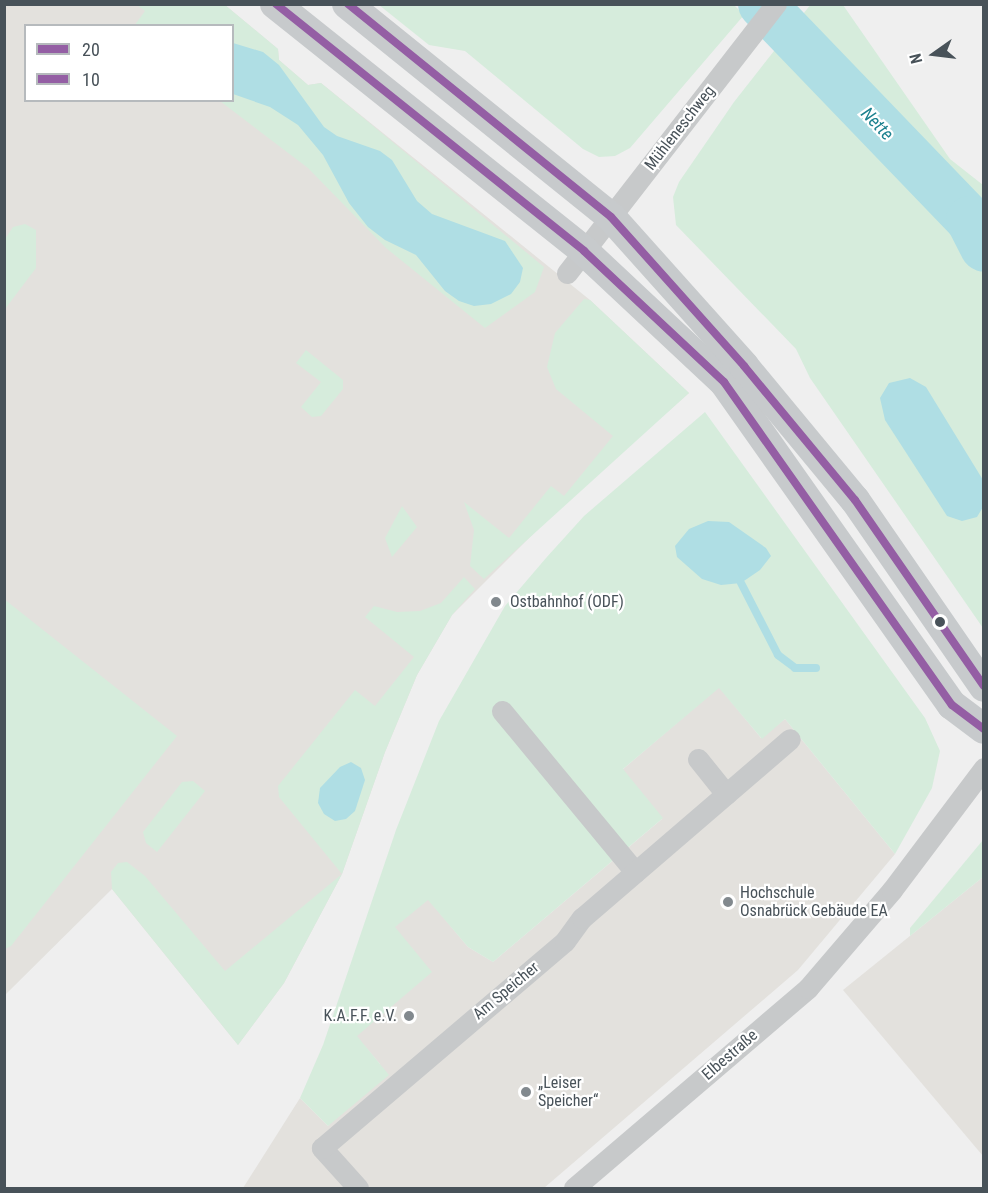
<!DOCTYPE html>
<meta charset="utf-8">
<style>
body{margin:0}
#map{position:relative;width:988px;height:1193px;overflow:hidden;background:#efefef;font-family:"Roboto Condensed",sans-serif}
div>[style]{position:absolute}
.commercial>*{inset:0;background:#e3e1dd}
.green>*{inset:0;background:#d6ecdc}
.water>*{inset:0;background:#afdee4}
.stream>*{height:8px;margin:-4px;padding:0 4px;transform-origin:4px;border-radius:4px;background:#afdee4}
.river>*{height:48px;margin:-24px;padding:0 24px;transform-origin:24px;border-radius:24px;background:#afdee4}
.street>*{height:21px;margin:-10.5px;padding:0 10.5px;transform-origin:10.5px;border-radius:10.5px;background:#c7c9ca}
.secondary>*{height:30px;margin:-15px;padding:0 15px;transform-origin:15px;border-radius:15px;background:#c7cacc}
.bus-1>*{height:8px;margin:-4px;padding:0 4px;transform-origin:4px;border-radius:4px;background:#945ea4}
.bus-2>*{height:8px;margin:-4px;padding:0 4px;transform-origin:4px;border-radius:4px;background:#945ea4}
.dots>*{width:16px;height:16px;translate:-50% -50%;box-sizing:border-box;border:3px solid #fff;border-radius:50%}
span{translate:-50% -50%;white-space:nowrap;text-align:center;line-height:1.15;-webkit-text-stroke:4.5px #fff;paint-order:stroke}
.street-label{font-size:16px;color:#485259}
.poi-label{font-size:16px;color:#485259}
.left{translate:0 -50%;text-align:left}
.right{translate:-100% -50%;text-align:right}
.water-label{font-size:18px;color:#1d828f;font-style:italic}
.frame{position:absolute;inset:0;border:6px solid #485259;pointer-events:none}
.legend{position:absolute;left:24px;top:24px;width:210px;height:78px;box-sizing:border-box;background:#fff;border:2px solid #b6babd;margin:0;padding:8px 10px;list-style:none;font-size:18px;color:#485259}
.legend li{display:flex;align-items:center;gap:12px;height:30px}
.legend b{width:30px;border:2px solid #b6babd}
.north{position:absolute;left:904px;top:24px;width:60px;height:60px;-webkit-text-stroke:4px #fff;paint-order:stroke;rotate:256deg;font-size:16px;font-weight:700;line-height:24px;text-align:center;color:#485259}
.north::after{content:'';display:block;margin:auto;width:21px;height:27px;background:#485259;clip-path:polygon(50% 0,100% 100%,50% 72%,0 100%)}
</style>
<div id="map">
<div class="commercial">
<div style="clip-path:polygon(evenodd,5px 5px,225px 5px,278px 49px,279px 60px,308px 85px,321px 83px,590px 300px,689px 393px,568px 499px,452px 615px,417px 675px,385px 752px,342px 874px,284px 983px,238px 1045px,112px 889px,5px 995px,5px 5px,26px 26px,232px 26px,232px 100px,26px 100px,26px 26px)"></div>
<div style="clip-path:polygon(719px 687px,761px 738px,785px 719px,895px 854px,798px 970px,544px 1188px,243px 1188px,300px 1098px,328px 1126px,380px 1064px,356px 1036px,394px 927px,428px 899px,468px 947px,493px 962px,662px 819px,622px 770px)"></div>
<div style="clip-path:polygon(983px 877px,983px 1156px,843px 990px)"></div>
</div>
<div class="green">
<div style="clip-path:polygon(811px 4px,843px 5px,950px 159px,983px 185px,983px 628px,810px 378px,796px 349px,676px 225px,673px 197px,679px 182px,734px 102px)"></div>
<div style="clip-path:polygon(137px 5px,225px 5px,278px 49px,279px 60px,308px 85px,321px 83px,544px 267px,535px 292px,485px 328px,386px 248px,308px 168px,220px 101px,232px 100px,232px 26px,134px 26px,145px 11px)"></div>
<div style="clip-path:polygon(734px 5px,744px 15px,630px 148px,615px 156px,599px 157px,583px 149px,465px 51px,429px 45px,379px 5px)"></div>
<div style="clip-path:polygon(25px 224px,36px 230px,36px 268px,5px 309px,5px 239px,13px 227px)"></div>
<div style="clip-path:polygon(584px 299px,590px 300px,689px 393px,484px 579px,470px 566px,474px 530px,464px 502px,509px 538px,551px 486px,564px 496px,613px 436px,556px 389px,547px 367px,555px 333px)"></div>
<div style="clip-path:polygon(306px 350px,343px 380px,343px 389px,321px 416px,312px 417px,301px 407px,321px 382px,296px 363px)"></div>
<div style="clip-path:polygon(705px 412px,925px 718px,940px 751px,932px 788px,895px 854px,785px 719px,762px 739px,719px 688px,623px 769px,663px 818px,493px 962px,468px 947px,428px 900px,395px 927px,432px 972px,357px 1036px,389px 1075px,328px 1126px,300px 1098px,323px 1045px,396px 830px,439px 721px,505px 606px,546px 558px,584px 516px)"></div>
<div style="clip-path:polygon(402px 506px,417px 527px,392px 557px,385px 538px)"></div>
<div style="clip-path:polygon(464px 577px,475px 589px,452px 615px,417px 675px,385px 752px,342px 874px,284px 983px,238px 1045px,112px 889px,111px 872px,118px 863px,127px 862px,145px 876px,225px 971px,342px 874px,279px 797px,278px 786px,355px 690px,375px 706px,414px 657px,365px 617px,374px 606px,397px 612px,420px 611px,441px 603px)"></div>
<div style="clip-path:polygon(4px 599px,177px 736px,11px 946px,5px 949px)"></div>
<div style="clip-path:polygon(193px 781px,205px 791px,157px 852px,146px 843px,143px 832px,182px 782px)"></div>
<div style="clip-path:polygon(983px 840px,983px 877px,910px 936px,910px 928px)"></div>
</div>
<div class="water">
<div style="clip-path:polygon(233px 43px,263px 52px,279px 65px,324px 127px,337px 136px,380px 151px,392px 160px,417px 201px,432px 214px,505px 241px,523px 268px,520px 282px,511px 294px,491px 304px,474px 306px,459px 301px,445px 291px,416px 255px,385px 240px,368px 227px,349px 203px,323px 155px,298px 125px,270px 107px,233px 94px)"></div>
<div style="clip-path:polygon(910px 378px,926px 387px,983px 480px,983px 507px,977px 517px,962px 521px,947px 516px,885px 420px,880px 398px,889px 383px)"></div>
<div style="clip-path:polygon(708px 521px,729px 522px,766px 548px,771px 556px,760px 570px,741px 583px,721px 585px,702px 579px,677px 557px,675px 546px,689px 529px)"></div>
<div style="clip-path:polygon(351px 762px,361px 768px,365px 780px,355px 811px,346px 819px,335px 821px,324px 814px,318px 803px,320px 788px,340px 767px)"></div>
</div>
<div class="stream">
<div style="left:741px;top:583px;width:81px;rotate:62.8deg"></div>
<div style="left:778px;top:655px;width:21px;rotate:37deg"></div>
<div style="left:795px;top:668px;width:21px"></div>
</div>
<div class="river">
<div style="left:762px;top:4px;width:300px;rotate:46.1deg"></div>
<div style="left:970px;top:220px;width:31px;rotate:63deg"></div>
</div>
<div class="street">
<div style="left:567px;top:273px;width:341px;rotate:-52.2deg"></div>
<div style="left:502px;top:711px;width:209px;rotate:50.4deg"></div>
<div style="left:698px;top:759px;width:45px;rotate:51.3deg"></div>
<div style="left:358px;top:1188px;width:54px;rotate:-132deg"></div>
<div style="left:322px;top:1148px;width:319px;rotate:-40.4deg"></div>
<div style="left:565px;top:941px;width:29px;rotate:-54deg"></div>
<div style="left:582px;top:918px;width:274px;rotate:-40.7deg"></div>
<div style="left:574px;top:1188px;width:308px;rotate:-40.5deg"></div>
<div style="left:808px;top:988px;width:129px;rotate:-49.4deg"></div>
<div style="left:892px;top:890px;width:153px;rotate:-53deg"></div>
</div>
<div class="secondary">
<div style="left:275px;top:4px;width:396px;rotate:38.6deg"></div>
<div style="left:584px;top:251px;width:192px;rotate:43.1deg"></div>
<div style="left:724px;top:382px;width:395px;rotate:54.8deg"></div>
<div style="left:952px;top:705px;width:40px;rotate:37deg"></div>
<div style="left:347px;top:4px;width:339px;rotate:38.9deg"></div>
<div style="left:611px;top:217px;width:200px;rotate:48.2deg"></div>
<div style="left:744px;top:366px;width:174px;rotate:50.4deg"></div>
<div style="left:855px;top:500px;width:227px;rotate:55.4deg"></div>
</div>
<div class="bus-1">
<div style="left:276px;top:4px;width:395px;rotate:38.7deg"></div>
<div style="left:584px;top:251px;width:192px;rotate:43.1deg"></div>
<div style="left:724px;top:382px;width:395px;rotate:54.8deg"></div>
<div style="left:952px;top:705px;width:40px;rotate:37deg"></div>
</div>
<div class="bus-2">
<div style="left:348px;top:4px;width:338px;rotate:39deg"></div>
<div style="left:611px;top:217px;width:200px;rotate:48.2deg"></div>
<div style="left:744px;top:366px;width:174px;rotate:50.4deg"></div>
<div style="left:855px;top:500px;width:226px;rotate:55.3deg"></div>
</div>
<div class="dots">
<div style="left:496px;top:602px;background:#82898e"></div>
<div style="left:940px;top:622px;background:#485259"></div>
<div style="left:728px;top:902px;background:#82898e"></div>
<div style="left:409px;top:1016px;background:#82898e"></div>
<div style="left:526px;top:1092px;background:#82898e"></div>
</div>
<div class="street-label">
<span style="left:680px;top:128px;rotate:-52deg">Mühleneschweg</span>
<span style="left:506px;top:991px;rotate:-40deg">Am Speicher</span>
<span style="left:730px;top:1055px;rotate:-41deg">Elbestraße</span>
</div>
<div class="poi-label">
<span class="left" style="left:510px;top:602px">Ostbahnhof (ODF)</span>
<span class="left" style="left:740px;top:902px">Hochschule<br>Osnabrück Gebäude EA</span>
<span class="right" style="left:397px;top:1016px">K.A.F.F. e.V.</span>
<span class="left" style="left:538px;top:1092px">„Leiser<br>Speicher“</span>
</div>
<div class="water-label">
<span style="left:877px;top:124px;rotate:46deg">Nette</span>
</div>
<div class="frame"></div>
<ul class="legend">
<li><b style="height:8px;background:#945ea4"></b>20</li>
<li><b style="height:8px;background:#945ea4"></b>10</li>
</ul>
<div class="north">N</div>
</div>
